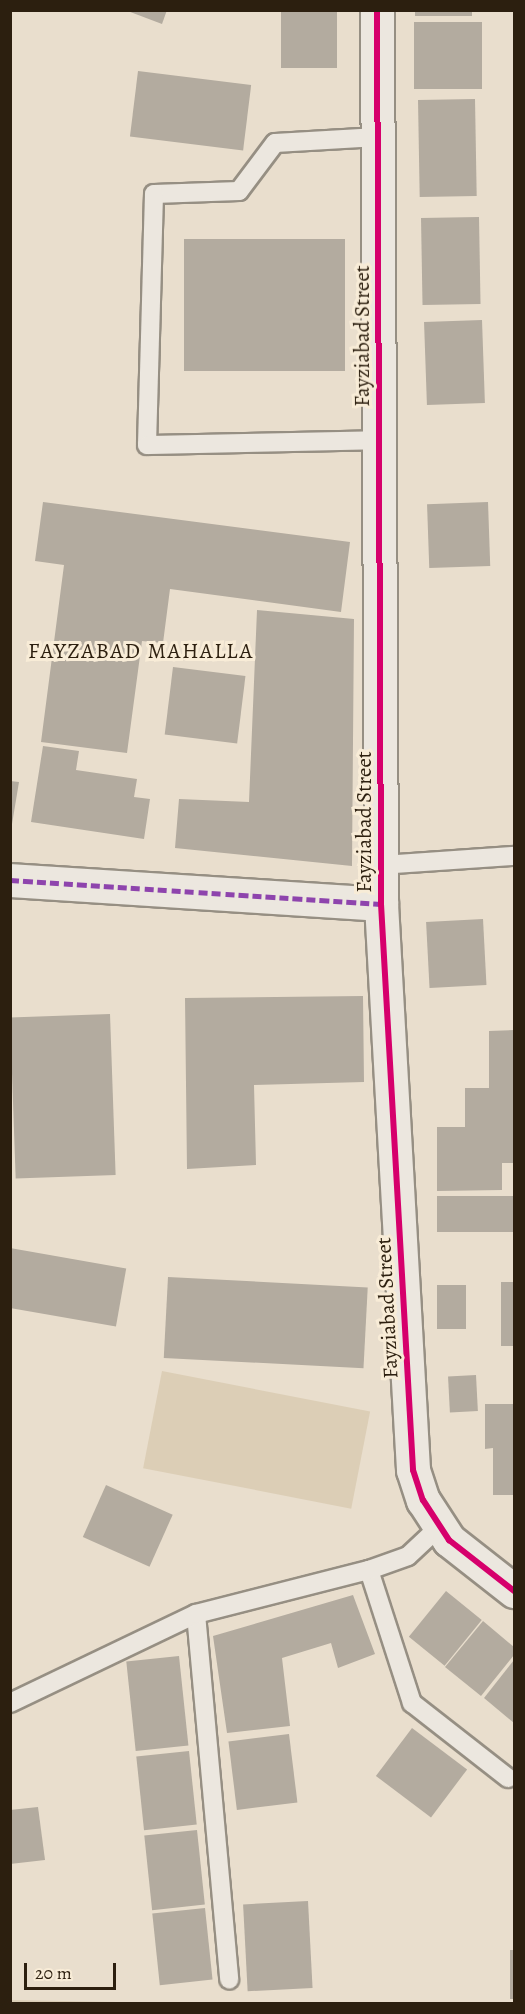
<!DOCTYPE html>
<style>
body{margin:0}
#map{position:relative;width:525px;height:2014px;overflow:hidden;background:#e9decd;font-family:Alegreya,serif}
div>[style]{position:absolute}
.green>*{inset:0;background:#dcceb6;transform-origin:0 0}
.building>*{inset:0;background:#b3ab9f;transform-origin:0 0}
.roads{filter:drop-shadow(2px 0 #968f83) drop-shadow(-2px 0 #968f83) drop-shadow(0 2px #968f83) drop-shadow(0 -2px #968f83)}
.lane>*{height:18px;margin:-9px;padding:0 9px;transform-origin:9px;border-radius:9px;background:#ece7df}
.street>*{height:33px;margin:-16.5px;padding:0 16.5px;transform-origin:16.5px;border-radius:16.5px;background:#ece7df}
.secondary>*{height:33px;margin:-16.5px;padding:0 16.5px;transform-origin:16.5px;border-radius:16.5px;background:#ece7df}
.quiet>*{height:4.5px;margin-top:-2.25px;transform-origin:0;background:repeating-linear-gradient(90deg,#8e44ad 0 9px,transparent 0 13.5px)}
.cycleway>*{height:6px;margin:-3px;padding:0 3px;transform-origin:3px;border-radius:3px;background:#d6006c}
span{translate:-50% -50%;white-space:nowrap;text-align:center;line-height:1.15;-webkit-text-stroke:6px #f8ecd7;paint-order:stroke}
.street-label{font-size:21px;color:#2c1f0f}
.neighbourhood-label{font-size:22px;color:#2c1f0f;letter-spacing:1.5px}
.frame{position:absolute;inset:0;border:12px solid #2c1f0f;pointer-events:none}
.scale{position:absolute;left:24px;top:1963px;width:92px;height:27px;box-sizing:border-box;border:3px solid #2c1f0f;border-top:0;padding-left:8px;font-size:18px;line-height:21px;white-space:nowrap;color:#2c1f0f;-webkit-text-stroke:4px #f8ecd7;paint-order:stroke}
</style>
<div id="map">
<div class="green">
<div style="left:162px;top:1371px;width:212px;height:99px;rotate:11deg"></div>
<div style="clip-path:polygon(11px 2000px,168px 2003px,11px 2004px)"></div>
</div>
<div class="building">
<div style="clip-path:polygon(125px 10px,167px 10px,162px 24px)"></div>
<div style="left:281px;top:10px;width:56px;height:58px"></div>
<div style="left:415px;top:10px;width:57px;height:6px"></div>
<div style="left:414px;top:22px;width:68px;height:67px"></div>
<div style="left:138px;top:71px;width:114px;height:66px;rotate:7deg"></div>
<div style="left:475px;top:99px;width:97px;height:57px;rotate:89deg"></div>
<div style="left:479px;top:217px;width:87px;height:58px;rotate:89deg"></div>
<div style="left:184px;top:239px;width:161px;height:132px"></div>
<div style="left:482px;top:320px;width:83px;height:58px;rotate:88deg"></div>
<div style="clip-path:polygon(43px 502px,350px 542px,341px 612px,170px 589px,163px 643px,142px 641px,127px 753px,41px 742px,64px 565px,35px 561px)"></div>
<div style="left:488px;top:502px;width:64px;height:61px;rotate:88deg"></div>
<div style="clip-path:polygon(257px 610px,354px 619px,352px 866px,175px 848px,179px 799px,249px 802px)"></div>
<div style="left:173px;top:667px;width:73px;height:68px;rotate:7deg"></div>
<div style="clip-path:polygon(43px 746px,79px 751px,76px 770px,137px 779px,134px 797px,150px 799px,144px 839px,31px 822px)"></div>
<div style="clip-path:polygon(10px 781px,19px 782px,12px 824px,10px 823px)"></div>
<div style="left:483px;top:919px;width:66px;height:57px;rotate:87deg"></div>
<div style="clip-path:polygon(363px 996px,364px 1082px,254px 1085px,256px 1165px,187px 1169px,185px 998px)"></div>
<div style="left:110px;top:1014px;width:161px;height:100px;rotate:88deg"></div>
<div style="clip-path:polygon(514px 1030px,514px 1163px,502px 1163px,502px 1190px,437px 1191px,437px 1127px,465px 1127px,465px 1088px,489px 1088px,489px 1031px)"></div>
<div style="left:437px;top:1196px;width:77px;height:36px"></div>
<div style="left:10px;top:1248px;width:118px;height:59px;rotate:10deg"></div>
<div style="left:168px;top:1277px;width:200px;height:81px;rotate:3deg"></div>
<div style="left:501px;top:1282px;width:13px;height:64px"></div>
<div style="left:466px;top:1285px;width:44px;height:29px;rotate:90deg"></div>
<div style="left:476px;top:1375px;width:36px;height:28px;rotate:87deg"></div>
<div style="clip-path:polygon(485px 1404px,514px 1404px,514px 1495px,493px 1495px,493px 1448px,485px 1449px)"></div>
<div style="left:106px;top:1485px;width:73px;height:57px;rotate:24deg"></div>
<div style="left:446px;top:1591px;width:46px;height:59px;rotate:39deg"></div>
<div style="clip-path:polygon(353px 1595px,375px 1654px,338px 1668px,331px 1643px,282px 1658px,290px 1726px,227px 1733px,213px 1636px)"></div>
<div style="clip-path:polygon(483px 1621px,514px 1647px,514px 1655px,481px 1696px,445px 1667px)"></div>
<div style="left:179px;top:1656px;width:90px;height:53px;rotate:84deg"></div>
<div style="clip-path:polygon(514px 1660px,514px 1723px,484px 1698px)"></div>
<div style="left:412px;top:1728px;width:69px;height:60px;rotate:37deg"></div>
<div style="left:289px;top:1734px;width:69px;height:61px;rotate:83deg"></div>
<div style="left:189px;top:1751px;width:74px;height:53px;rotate:84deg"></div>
<div style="clip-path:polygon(38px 1807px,45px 1860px,10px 1864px,10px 1810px)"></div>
<div style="left:197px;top:1830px;width:75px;height:53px;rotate:84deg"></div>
<div style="left:308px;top:1901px;width:87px;height:65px;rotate:87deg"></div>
<div style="left:205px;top:1908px;width:72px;height:53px;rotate:84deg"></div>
<div style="left:510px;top:1950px;width:4px;height:49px"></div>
</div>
<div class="roads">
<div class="lane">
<div style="left:378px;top:137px;width:103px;rotate:176.7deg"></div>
<div style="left:275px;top:143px;width:60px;rotate:126.9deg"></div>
<div style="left:239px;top:191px;width:85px;rotate:178deg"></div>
<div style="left:154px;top:194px;width:251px;rotate:91.6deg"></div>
<div style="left:147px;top:445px;width:232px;rotate:-1.2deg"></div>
<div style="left:381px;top:865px;width:133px;rotate:-3.9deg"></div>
<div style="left:369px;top:1570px;width:140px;rotate:72.1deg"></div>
<div style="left:412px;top:1703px;width:122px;rotate:38deg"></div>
<div style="left:196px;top:1614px;width:367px;rotate:84.8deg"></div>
<div style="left:10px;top:1703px;width:206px;rotate:-25.6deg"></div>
<div style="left:196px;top:1614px;width:179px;rotate:-14.3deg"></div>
<div style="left:369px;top:1570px;width:41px;rotate:-19.7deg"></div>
<div style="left:408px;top:1556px;width:42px;rotate:-43.1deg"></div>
</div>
<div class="street">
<div style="left:10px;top:880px;width:372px;rotate:3.7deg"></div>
</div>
<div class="secondary">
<div style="left:377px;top:10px;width:894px;rotate:89.74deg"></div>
<div style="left:381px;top:904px;width:567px;rotate:86.76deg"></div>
<div style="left:413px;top:1470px;width:32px;rotate:72deg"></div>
<div style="left:423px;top:1500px;width:48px;rotate:57deg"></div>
<div style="left:449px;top:1540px;width:83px;rotate:38.1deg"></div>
</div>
</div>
<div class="quiet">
<div style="left:10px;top:880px;width:372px;rotate:3.7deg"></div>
</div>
<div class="cycleway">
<div style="left:377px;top:10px;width:894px;rotate:89.74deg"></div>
<div style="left:381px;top:904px;width:567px;rotate:86.76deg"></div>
<div style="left:413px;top:1470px;width:32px;rotate:72deg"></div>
<div style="left:423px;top:1500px;width:48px;rotate:57deg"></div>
<div style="left:449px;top:1540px;width:83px;rotate:38.1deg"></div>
</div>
<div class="street-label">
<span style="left:362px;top:336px;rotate:-90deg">Fayziabad Street</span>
<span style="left:364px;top:822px;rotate:-90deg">Fayziabad Street</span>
<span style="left:387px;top:1308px;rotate:-93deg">Fayziabad Street</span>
</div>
<div class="neighbourhood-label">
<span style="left:141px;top:652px">FAYZABAD MAHALLA</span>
</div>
<div class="frame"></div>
<div class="scale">20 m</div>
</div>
